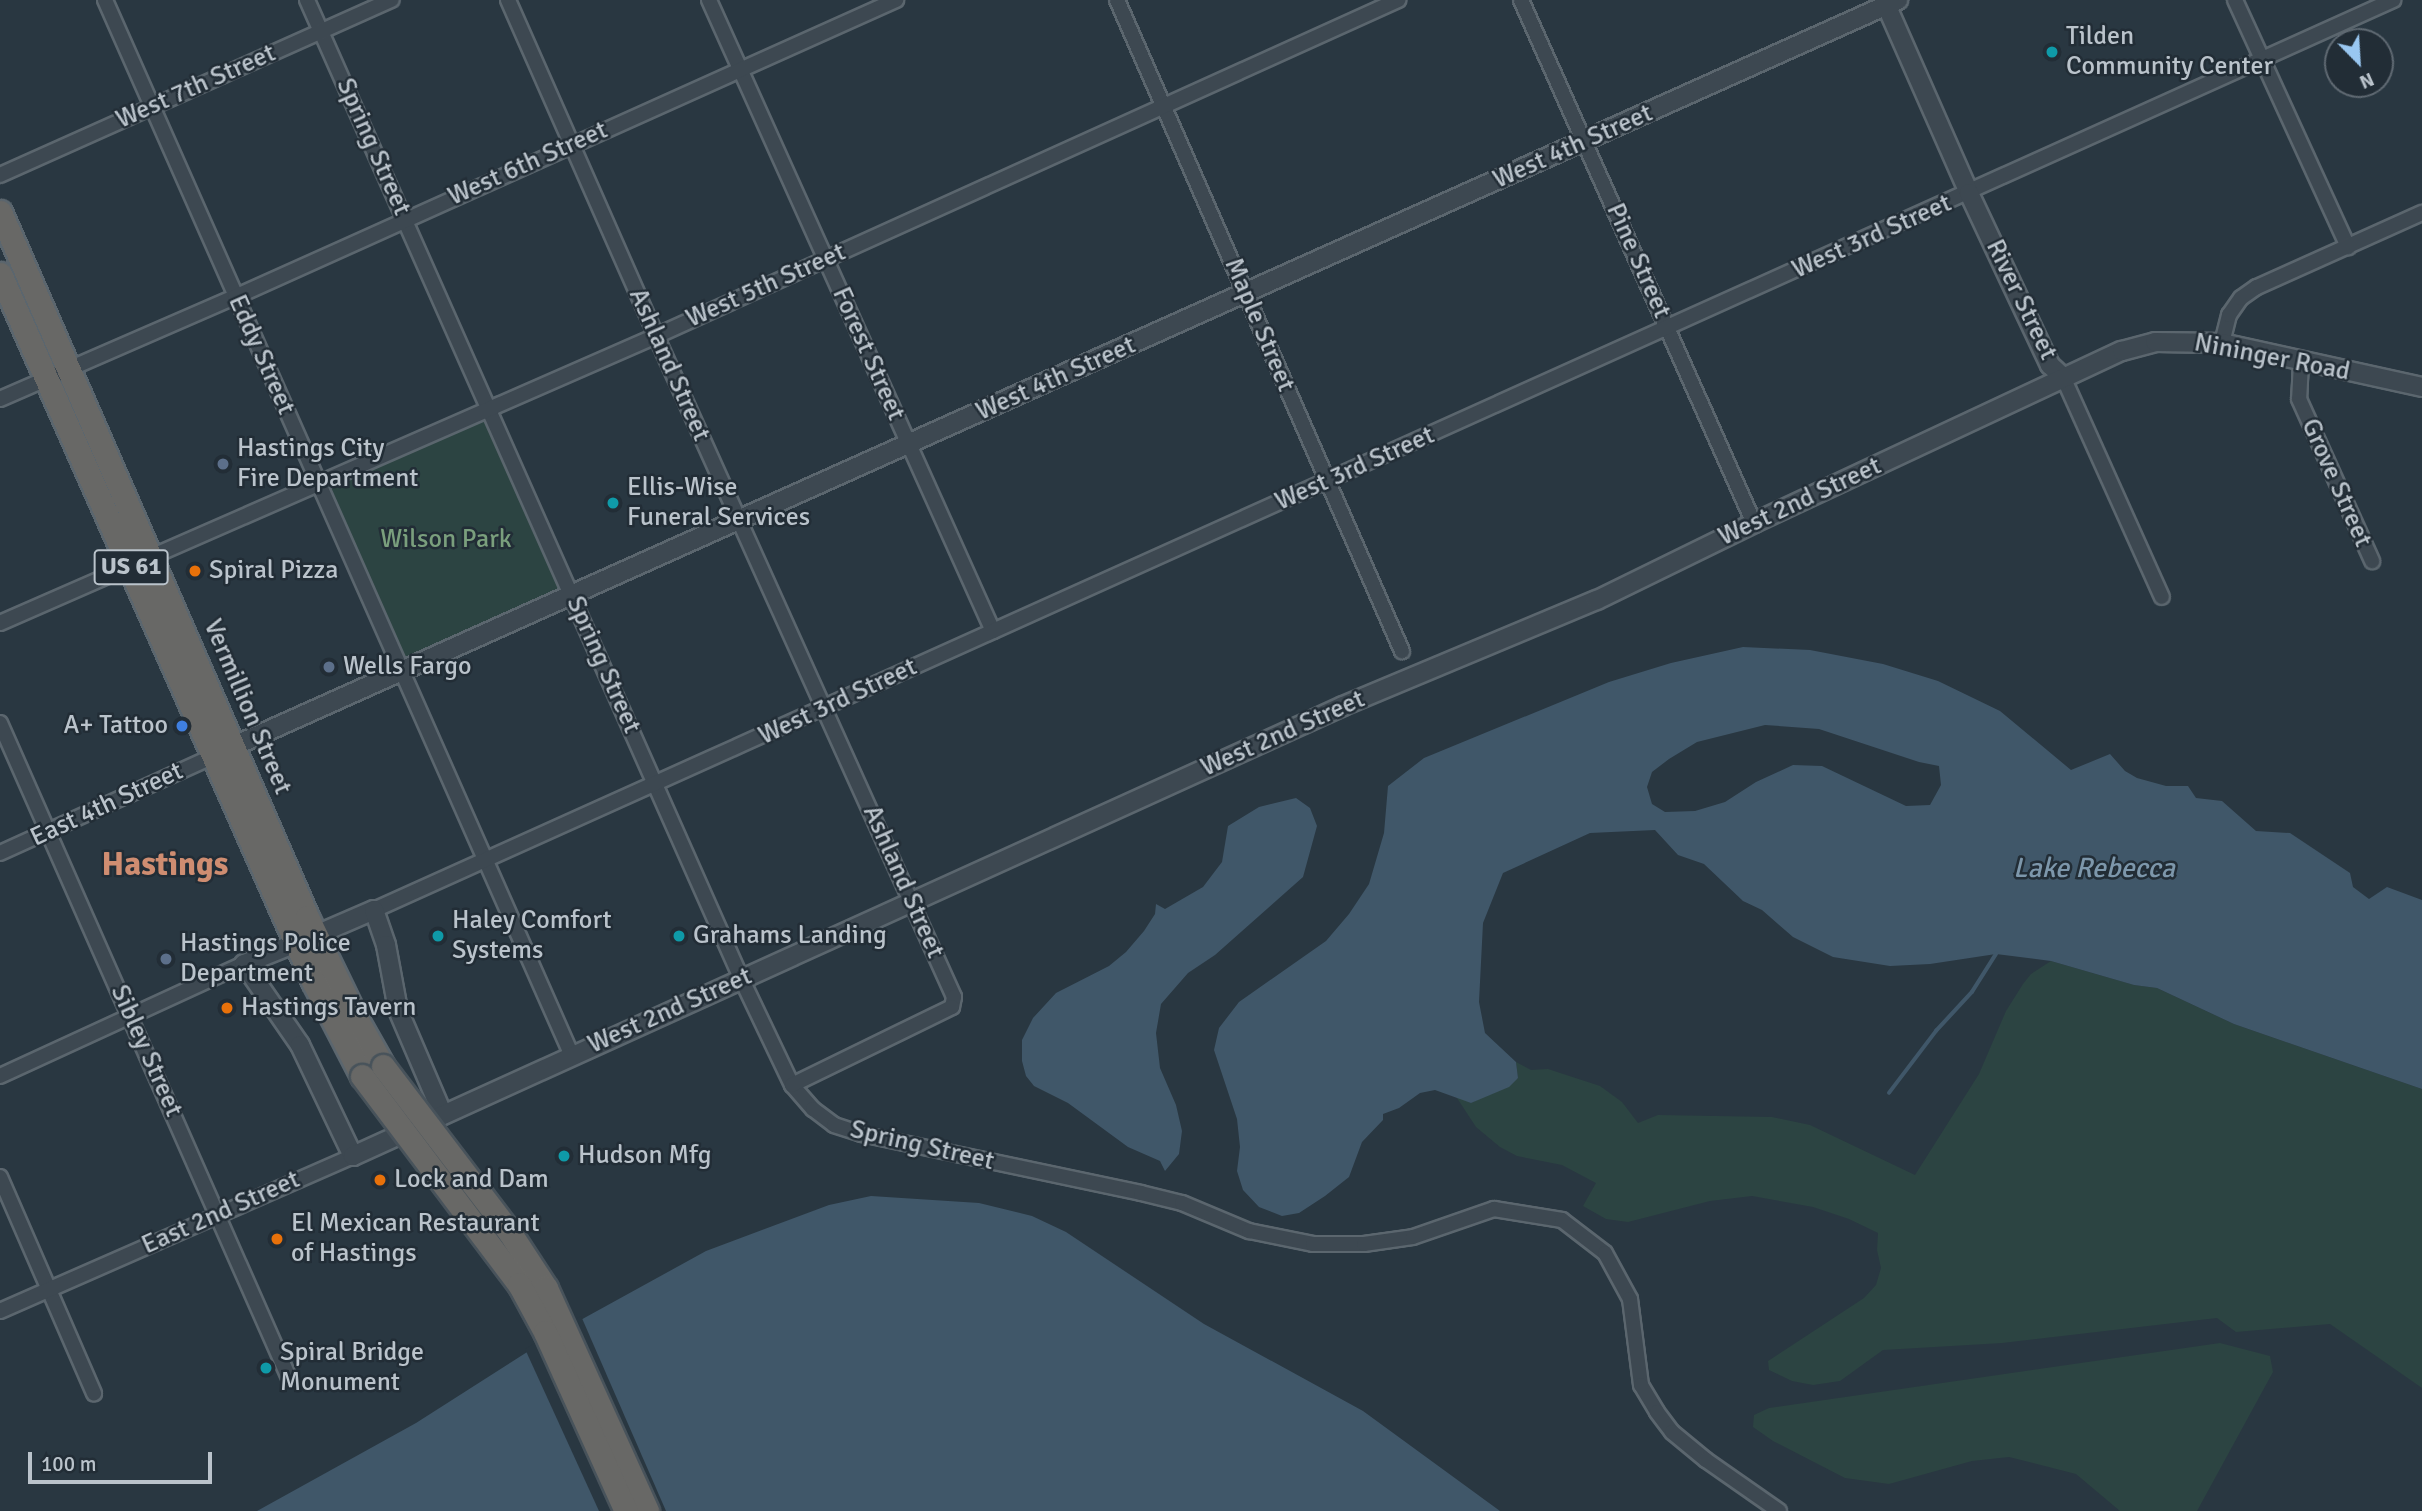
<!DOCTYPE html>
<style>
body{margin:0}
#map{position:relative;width:2422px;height:1511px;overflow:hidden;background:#293741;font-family:Signika,sans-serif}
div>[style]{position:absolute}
.green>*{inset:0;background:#2c4442;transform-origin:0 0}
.water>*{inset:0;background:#405769}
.pier>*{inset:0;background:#293741}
.stream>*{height:3.5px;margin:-1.75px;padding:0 1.75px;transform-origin:1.75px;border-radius:1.75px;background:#405769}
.roads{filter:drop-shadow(2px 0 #5b666e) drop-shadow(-2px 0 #5b666e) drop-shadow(0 2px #5b666e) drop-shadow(0 -2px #5b666e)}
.minor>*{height:14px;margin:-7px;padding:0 7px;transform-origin:7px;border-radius:7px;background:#3d4851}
.tertiary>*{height:18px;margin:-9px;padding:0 9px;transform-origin:9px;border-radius:9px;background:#3d4851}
.trunk>*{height:23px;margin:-11.5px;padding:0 11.5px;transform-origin:11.5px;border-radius:11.5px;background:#686866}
.bridges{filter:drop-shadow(2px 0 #48535b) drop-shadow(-2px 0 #48535b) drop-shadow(0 2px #48535b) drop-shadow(0 -2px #48535b)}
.trunk-bridge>*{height:23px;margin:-11.5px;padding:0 11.5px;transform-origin:11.5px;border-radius:11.5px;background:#686866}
.dots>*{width:19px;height:19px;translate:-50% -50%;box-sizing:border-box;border:4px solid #222d36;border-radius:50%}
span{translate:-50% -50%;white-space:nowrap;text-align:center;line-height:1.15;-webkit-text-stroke:5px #222d36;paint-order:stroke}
.shield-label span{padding:2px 5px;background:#222d36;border:2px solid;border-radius:5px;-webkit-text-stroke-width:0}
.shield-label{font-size:24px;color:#bac3cb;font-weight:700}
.poi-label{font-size:26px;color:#bac3cb}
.left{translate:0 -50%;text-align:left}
.right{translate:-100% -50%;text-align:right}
.street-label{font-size:26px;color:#bac3cb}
.park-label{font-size:26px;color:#7a9f7d}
.water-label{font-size:28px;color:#7d97ab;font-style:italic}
.district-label{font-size:33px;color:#cf8d71;font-weight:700}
.north{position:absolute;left:2324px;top:28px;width:70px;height:70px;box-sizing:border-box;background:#222d36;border:2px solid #5f6972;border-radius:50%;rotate:156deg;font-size:19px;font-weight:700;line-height:28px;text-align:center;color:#bac3cb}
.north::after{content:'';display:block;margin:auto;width:24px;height:32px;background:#99c7f1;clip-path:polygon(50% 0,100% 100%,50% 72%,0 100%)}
.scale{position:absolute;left:28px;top:1452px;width:184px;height:32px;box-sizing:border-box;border:4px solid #bac3cb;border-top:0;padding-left:9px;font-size:21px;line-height:24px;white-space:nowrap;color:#bac3cb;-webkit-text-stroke:5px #222d36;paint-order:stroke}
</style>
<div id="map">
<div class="green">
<div style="left:489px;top:409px;width:204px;height:185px;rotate:66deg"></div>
<div style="clip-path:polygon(2051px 961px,2134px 985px,2157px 988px,2234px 1024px,2422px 1089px,2422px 1388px,2330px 1324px,2236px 1332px,2217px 1318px,2002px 1343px,1883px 1350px,1840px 1381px,1813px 1385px,1792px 1381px,1769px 1370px,1768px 1361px,1864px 1298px,1876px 1285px,1881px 1268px,1877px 1250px,1878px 1233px,1849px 1219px,1813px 1207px,1752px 1196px,1710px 1201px,1628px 1222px,1606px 1219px,1583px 1206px,1596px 1183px,1562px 1165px,1517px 1156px,1500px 1147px,1476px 1127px,1455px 1095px,1471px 1103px,1518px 1078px,1516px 1062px,1531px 1070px,1548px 1069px,1600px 1086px,1622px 1102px,1638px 1123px,1658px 1115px,1772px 1117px,1810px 1125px,1915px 1175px,1979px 1074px,2006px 1011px,2023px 984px,2031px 974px)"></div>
<div style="clip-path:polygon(2220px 1343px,2270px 1356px,2273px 1372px,2197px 1511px,2120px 1511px,2076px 1474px,2009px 1457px,1972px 1461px,1889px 1484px,1845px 1478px,1773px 1441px,1753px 1427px,1754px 1415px,1769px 1408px)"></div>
</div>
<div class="water">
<div style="clip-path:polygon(evenodd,1743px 647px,1810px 650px,1883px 664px,1938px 681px,2000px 711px,2071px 770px,2110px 754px,2125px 771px,2137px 778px,2166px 786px,2188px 786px,2196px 798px,2222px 801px,2256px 831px,2290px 833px,2350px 873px,2353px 887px,2369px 899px,2387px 887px,2422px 900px,2422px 1089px,2234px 1024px,2157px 988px,2134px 985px,2051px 961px,1996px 954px,1930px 964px,1890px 966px,1833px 957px,1793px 937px,1762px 910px,1743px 901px,1704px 864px,1678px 855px,1655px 830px,1590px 833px,1503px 873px,1483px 923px,1479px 1002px,1485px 1033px,1516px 1062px,1518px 1078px,1509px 1087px,1471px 1103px,1435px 1090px,1420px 1093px,1399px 1108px,1383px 1114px,1383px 1120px,1362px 1142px,1349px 1177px,1325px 1196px,1299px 1213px,1282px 1216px,1259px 1207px,1243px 1190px,1237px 1171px,1240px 1147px,1237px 1119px,1214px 1050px,1219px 1028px,1239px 1002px,1326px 941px,1349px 914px,1369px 884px,1384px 833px,1388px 786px,1424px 758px,1609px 682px,1671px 663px,1743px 647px,1765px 725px,1819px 729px,1919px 762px,1939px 766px,1941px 785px,1930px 805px,1906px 806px,1822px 766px,1793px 765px,1756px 782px,1725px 802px,1695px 811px,1665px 812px,1652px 804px,1647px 787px,1652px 772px,1669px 759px,1697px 742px,1765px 725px)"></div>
<div style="clip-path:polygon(1296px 798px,1310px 808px,1317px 826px,1303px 877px,1215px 955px,1188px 973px,1161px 1004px,1156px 1033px,1160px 1068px,1176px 1105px,1182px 1131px,1179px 1154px,1165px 1171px,1160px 1161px,1128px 1147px,1068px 1103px,1034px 1086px,1026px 1076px,1022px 1061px,1022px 1040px,1033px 1018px,1056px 993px,1109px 966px,1126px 952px,1144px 931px,1155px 914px,1156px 904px,1165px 909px,1203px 887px,1222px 862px,1228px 826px,1259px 807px)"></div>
<div style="clip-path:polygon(871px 1196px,979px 1203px,1032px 1216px,1066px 1232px,1204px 1324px,1363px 1411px,1500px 1511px,257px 1511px,416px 1423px,557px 1333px,706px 1251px,829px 1205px)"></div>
</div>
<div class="pier">
<div style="clip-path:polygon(581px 1316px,666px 1511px,599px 1511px,525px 1349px)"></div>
</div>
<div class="stream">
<div style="left:1889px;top:1093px;width:78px;rotate:-52.8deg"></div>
<div style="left:1936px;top:1031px;width:53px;rotate:-47.3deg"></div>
<div style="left:1972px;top:992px;width:45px;rotate:-57.7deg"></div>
</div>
<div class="roads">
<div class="minor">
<div style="left:105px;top:0;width:1155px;rotate:66.14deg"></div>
<div style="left:307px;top:0;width:1070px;rotate:66.07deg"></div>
<div style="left:741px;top:978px;width:119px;rotate:64.5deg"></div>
<div style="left:792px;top:1085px;width:32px;rotate:49deg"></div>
<div style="left:813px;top:1109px;width:26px;rotate:37deg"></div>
<div style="left:834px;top:1125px;width:28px;rotate:18deg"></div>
<div style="left:861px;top:1134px;width:286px;rotate:11.9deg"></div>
<div style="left:1141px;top:1193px;width:42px;rotate:13.7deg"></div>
<div style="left:1182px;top:1203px;width:73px;rotate:22.7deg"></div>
<div style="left:1249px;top:1231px;width:65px;rotate:11.5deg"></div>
<div style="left:1313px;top:1244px;width:51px"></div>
<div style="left:1364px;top:1244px;width:49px;rotate:-8.1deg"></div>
<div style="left:1413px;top:1237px;width:86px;rotate:-19.1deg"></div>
<div style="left:1494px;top:1209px;width:69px;rotate:9.2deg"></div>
<div style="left:1562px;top:1220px;width:54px;rotate:37.5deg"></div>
<div style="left:1605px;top:1253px;width:52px;rotate:61.5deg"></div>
<div style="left:1630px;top:1299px;width:87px;rotate:82.7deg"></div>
<div style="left:1641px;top:1385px;width:31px;rotate:59deg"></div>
<div style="left:1657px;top:1412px;width:25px;rotate:53deg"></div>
<div style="left:1672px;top:1432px;width:44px;rotate:39.5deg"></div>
<div style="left:1706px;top:1460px;width:89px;rotate:34.9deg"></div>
<div style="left:508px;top:0;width:367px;rotate:66.2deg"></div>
<div style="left:656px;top:336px;width:725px;rotate:65.73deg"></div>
<div style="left:954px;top:997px;width:10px;rotate:101deg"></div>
<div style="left:952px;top:1007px;width:178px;rotate:154deg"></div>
<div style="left:709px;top:0;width:692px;rotate:65.77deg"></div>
<div style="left:1117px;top:0;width:711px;rotate:66.36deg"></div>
<div style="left:1521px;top:0;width:573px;rotate:65.99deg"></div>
<div style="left:2235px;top:0;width:272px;rotate:65.4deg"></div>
<div style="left:0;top:175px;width:429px;rotate:-24.1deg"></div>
<div style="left:2222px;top:343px;width:29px;rotate:-76deg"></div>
<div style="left:2229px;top:315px;width:21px;rotate:-55deg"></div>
<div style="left:2241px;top:298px;width:19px;rotate:-35deg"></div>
<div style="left:2257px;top:287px;width:181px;rotate:-24.2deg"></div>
<div style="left:2301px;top:363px;width:36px;rotate:93deg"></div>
<div style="left:2299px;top:399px;width:178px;rotate:65.7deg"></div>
<div style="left:2063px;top:377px;width:241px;rotate:65.8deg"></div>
<div style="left:0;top:399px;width:256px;rotate:-23.5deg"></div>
<div style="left:235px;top:297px;width:725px;rotate:-24.2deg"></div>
<div style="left:0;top:623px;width:716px;rotate:-23.63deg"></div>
<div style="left:656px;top:336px;width:815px;rotate:-24.36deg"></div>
<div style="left:0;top:723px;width:718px;rotate:66.18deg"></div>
<div style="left:0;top:853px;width:235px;rotate:-24.4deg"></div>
<div style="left:374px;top:910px;width:2215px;rotate:-24.26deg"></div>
<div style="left:0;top:1076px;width:268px;rotate:-24.7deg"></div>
<div style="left:0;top:1177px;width:236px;rotate:66.5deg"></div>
<div style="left:0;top:1311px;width:386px;rotate:-23.7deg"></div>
</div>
<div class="tertiary">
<div style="left:1884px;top:0;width:211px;rotate:66.2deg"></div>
<div style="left:1969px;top:193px;width:190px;rotate:64.8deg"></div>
<div style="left:2050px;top:365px;width:18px;rotate:43deg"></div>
<div style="left:223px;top:751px;width:1836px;rotate:-24.15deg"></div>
<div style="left:316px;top:935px;width:63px;rotate:-23.3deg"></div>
<div style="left:374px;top:910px;width:37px;rotate:71deg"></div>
<div style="left:386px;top:945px;width:66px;rotate:79.5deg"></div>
<div style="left:398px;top:1010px;width:114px;rotate:66.8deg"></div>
<div style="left:296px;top:943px;width:56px;rotate:158deg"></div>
<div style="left:244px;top:964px;width:98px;rotate:55.3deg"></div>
<div style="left:300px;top:1045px;width:123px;rotate:64.5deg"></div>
<div style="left:353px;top:1156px;width:1087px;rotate:-24.44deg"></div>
<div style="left:1343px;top:706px;width:275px;rotate:-22.7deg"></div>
<div style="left:1597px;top:600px;width:175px;rotate:-26.1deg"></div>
<div style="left:1754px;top:523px;width:406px;rotate:-25.1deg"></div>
<div style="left:2122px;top:351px;width:34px;rotate:-15deg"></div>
<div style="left:2155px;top:342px;width:67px;rotate:0.9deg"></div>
<div style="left:2222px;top:343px;width:205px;rotate:12.4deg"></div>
</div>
<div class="trunk">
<div style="left:0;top:212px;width:769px;rotate:66.47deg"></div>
<div style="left:307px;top:917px;width:117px;rotate:64.1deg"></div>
<div style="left:358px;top:1022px;width:51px;rotate:60.4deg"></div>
<div style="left:0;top:274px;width:773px;rotate:66.12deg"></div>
<div style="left:313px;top:981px;width:107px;rotate:62.7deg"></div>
</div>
</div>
<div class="bridges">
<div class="trunk-bridge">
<div style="left:383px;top:1066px;width:206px;rotate:52.7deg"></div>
<div style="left:508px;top:1230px;width:69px;rotate:56.8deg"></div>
<div style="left:546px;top:1288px;width:245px;rotate:65.6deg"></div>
<div style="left:362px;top:1076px;width:261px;rotate:53deg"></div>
<div style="left:519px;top:1284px;width:55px;rotate:61.6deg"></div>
<div style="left:545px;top:1332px;width:196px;rotate:65.7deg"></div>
</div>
</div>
<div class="dots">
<div style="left:2052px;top:52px;background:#0f9aa8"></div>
<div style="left:223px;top:464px;background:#5c6f8a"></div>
<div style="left:613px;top:503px;background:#0f9aa8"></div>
<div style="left:195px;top:571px;background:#e8710a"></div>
<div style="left:329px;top:667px;background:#5c6f8a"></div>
<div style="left:182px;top:726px;background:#3f7fe0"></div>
<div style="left:438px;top:936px;background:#0f9aa8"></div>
<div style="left:679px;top:936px;background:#0f9aa8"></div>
<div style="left:166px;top:959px;background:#5c6f8a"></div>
<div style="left:227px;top:1008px;background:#e8710a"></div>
<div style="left:564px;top:1156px;background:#0f9aa8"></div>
<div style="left:380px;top:1180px;background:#e8710a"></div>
<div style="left:277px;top:1239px;background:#e8710a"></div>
<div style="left:266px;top:1368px;background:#0f9aa8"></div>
</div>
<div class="shield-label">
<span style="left:131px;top:567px">US 61</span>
</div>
<div class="poi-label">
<span class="left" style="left:2066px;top:52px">Tilden<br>Community Center</span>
<span class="left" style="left:237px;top:464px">Hastings City<br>Fire Department</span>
<span class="left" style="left:627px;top:503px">Ellis-Wise<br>Funeral Services</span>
<span class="left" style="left:209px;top:571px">Spiral Pizza</span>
<span class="left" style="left:343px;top:667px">Wells Fargo</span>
<span class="right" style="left:168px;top:726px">A+ Tattoo</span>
<span class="left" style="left:452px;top:936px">Haley Comfort<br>Systems</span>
<span class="left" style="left:693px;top:936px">Grahams Landing</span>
<span class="left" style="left:180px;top:959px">Hastings Police<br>Department</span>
<span class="left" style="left:241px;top:1008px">Hastings Tavern</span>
<span class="left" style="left:578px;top:1156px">Hudson Mfg</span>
<span class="left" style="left:394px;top:1180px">Lock and Dam</span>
<span class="left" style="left:291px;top:1239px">El Mexican Restaurant<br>of Hastings</span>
<span class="left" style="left:280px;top:1368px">Spiral Bridge<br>Monument</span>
</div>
<div class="street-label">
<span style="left:196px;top:87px;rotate:-24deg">West 7th Street</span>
<span style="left:373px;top:147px;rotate:66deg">Spring Street</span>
<span style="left:1573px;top:147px;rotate:-24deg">West 4th Street</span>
<span style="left:528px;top:164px;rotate:-24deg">West 6th Street</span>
<span style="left:1872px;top:237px;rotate:-24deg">West 3rd Street</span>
<span style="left:1638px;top:261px;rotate:66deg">Pine Street</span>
<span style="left:766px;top:286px;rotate:-24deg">West 5th Street</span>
<span style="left:2021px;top:300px;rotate:64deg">River Street</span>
<span style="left:1259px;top:325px;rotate:67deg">Maple Street</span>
<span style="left:868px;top:354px;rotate:66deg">Forest Street</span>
<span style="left:261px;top:355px;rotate:66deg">Eddy Street</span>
<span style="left:2272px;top:358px;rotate:11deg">Nininger Road</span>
<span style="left:669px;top:365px;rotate:66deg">Ashland Street</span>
<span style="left:1056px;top:379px;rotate:-24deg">West 4th Street</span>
<span style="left:1355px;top:469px;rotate:-24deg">West 3rd Street</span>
<span style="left:2336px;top:483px;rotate:66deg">Grove Street</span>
<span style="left:1800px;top:502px;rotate:-25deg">West 2nd Street</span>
<span style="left:603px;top:665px;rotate:66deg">Spring Street</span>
<span style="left:838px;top:702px;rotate:-25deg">West 3rd Street</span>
<span style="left:247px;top:707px;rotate:67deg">Vermillion Street</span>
<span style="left:1283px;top:734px;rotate:-24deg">West 2nd Street</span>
<span style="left:107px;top:805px;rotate:-25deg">East 4th Street</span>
<span style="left:903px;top:882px;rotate:66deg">Ashland Street</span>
<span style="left:670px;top:1011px;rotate:-24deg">West 2nd Street</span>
<span style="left:146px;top:1051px;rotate:66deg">Sibley Street</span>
<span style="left:922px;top:1146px;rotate:13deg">Spring Street</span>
<span style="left:221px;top:1213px;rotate:-24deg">East 2nd Street</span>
</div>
<div class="park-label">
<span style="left:446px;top:540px">Wilson Park</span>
</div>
<div class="water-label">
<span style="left:2094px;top:868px">Lake Rebecca</span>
</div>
<div class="district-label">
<span style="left:165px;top:865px">Hastings</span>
</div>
<div class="north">N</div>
<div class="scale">100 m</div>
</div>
